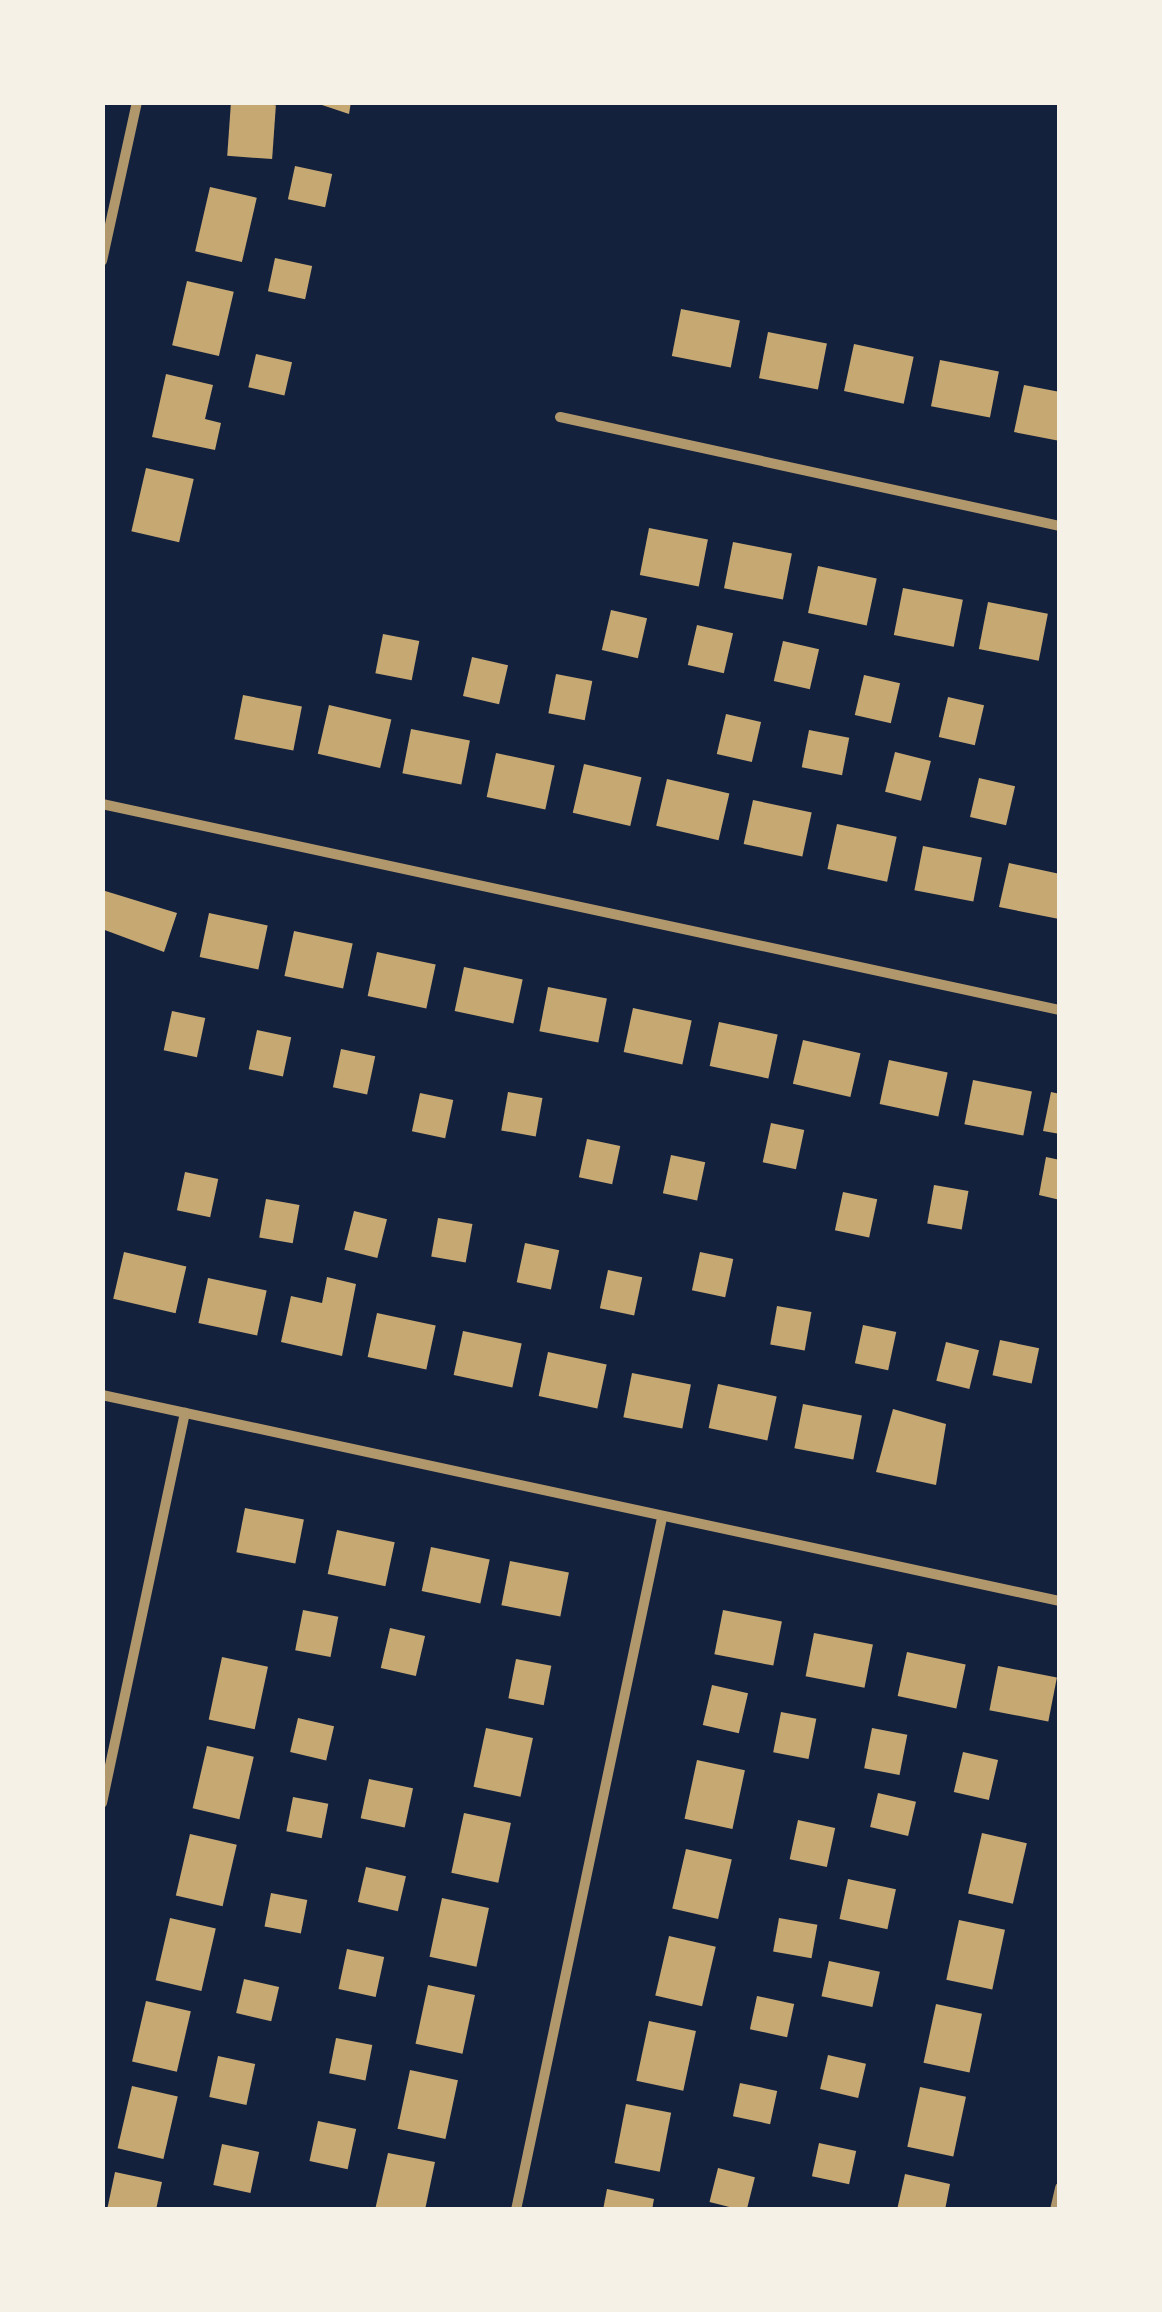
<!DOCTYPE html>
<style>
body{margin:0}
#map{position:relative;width:1162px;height:2312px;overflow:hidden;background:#14213d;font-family:"Fira Sans",sans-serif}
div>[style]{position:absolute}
.building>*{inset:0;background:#c6a872;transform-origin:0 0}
.minor>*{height:10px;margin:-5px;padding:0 5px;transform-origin:5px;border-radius:5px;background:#b1986c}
span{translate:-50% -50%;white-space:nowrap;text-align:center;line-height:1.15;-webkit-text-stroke:9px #f6f1e7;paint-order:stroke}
.frame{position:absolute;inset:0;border:105px solid #f6f1e7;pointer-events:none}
</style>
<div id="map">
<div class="building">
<div style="left:231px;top:102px;width:45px;height:54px;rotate:4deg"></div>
<div style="clip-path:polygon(313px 102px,351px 102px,349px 114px)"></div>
<div style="left:295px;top:166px;width:38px;height:34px;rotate:12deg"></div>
<div style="left:210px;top:187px;width:48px;height:66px;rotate:13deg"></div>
<div style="left:275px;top:258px;width:38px;height:34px;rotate:12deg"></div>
<div style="left:187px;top:281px;width:48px;height:66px;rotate:13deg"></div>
<div style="left:681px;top:309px;width:60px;height:48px;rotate:11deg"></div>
<div style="left:768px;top:332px;width:60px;height:47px;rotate:11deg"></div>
<div style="left:854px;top:344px;width:61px;height:48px;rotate:12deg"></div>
<div style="left:256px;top:354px;width:37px;height:34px;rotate:13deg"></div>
<div style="left:940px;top:360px;width:60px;height:47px;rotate:11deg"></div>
<div style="clip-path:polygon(166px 374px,213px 385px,205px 419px,221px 423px,215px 450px,152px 437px)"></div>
<div style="clip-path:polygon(1024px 385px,1060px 392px,1060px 441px,1014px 432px)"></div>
<div style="left:146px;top:468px;width:49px;height:65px;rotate:13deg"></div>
<div style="left:649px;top:528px;width:60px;height:48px;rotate:11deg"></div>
<div style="left:733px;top:542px;width:60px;height:47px;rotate:11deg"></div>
<div style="left:818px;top:566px;width:60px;height:48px;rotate:12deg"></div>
<div style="left:903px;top:588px;width:61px;height:48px;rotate:11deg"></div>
<div style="left:988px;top:602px;width:61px;height:48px;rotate:11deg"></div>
<div style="left:611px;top:610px;width:37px;height:41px;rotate:13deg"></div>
<div style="left:697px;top:625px;width:37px;height:41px;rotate:13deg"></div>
<div style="left:383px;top:634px;width:37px;height:40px;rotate:11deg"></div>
<div style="left:783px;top:641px;width:37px;height:41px;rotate:13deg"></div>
<div style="left:472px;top:657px;width:37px;height:40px;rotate:13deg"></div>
<div style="left:556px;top:674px;width:37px;height:40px;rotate:11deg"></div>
<div style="left:864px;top:675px;width:37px;height:41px;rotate:13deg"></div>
<div style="left:243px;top:695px;width:60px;height:45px;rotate:11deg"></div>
<div style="left:948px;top:697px;width:37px;height:41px;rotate:13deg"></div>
<div style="left:329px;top:705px;width:64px;height:50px;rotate:13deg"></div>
<div style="left:726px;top:714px;width:36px;height:41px;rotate:13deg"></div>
<div style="left:411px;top:729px;width:60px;height:45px;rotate:11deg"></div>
<div style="left:809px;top:730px;width:41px;height:38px;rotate:11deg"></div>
<div style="left:895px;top:752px;width:37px;height:41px;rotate:14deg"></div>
<div style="left:496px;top:753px;width:60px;height:45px;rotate:12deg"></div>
<div style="left:584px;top:764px;width:59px;height:50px;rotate:13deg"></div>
<div style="left:979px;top:778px;width:37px;height:40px;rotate:13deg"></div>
<div style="left:667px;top:779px;width:64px;height:48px;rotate:13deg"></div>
<div style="left:753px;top:800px;width:60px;height:45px;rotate:12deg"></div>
<div style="left:837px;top:824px;width:61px;height:46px;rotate:12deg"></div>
<div style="left:923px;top:846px;width:60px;height:45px;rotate:11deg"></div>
<div style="clip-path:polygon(1009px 863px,1060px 874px,1059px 919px,999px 907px)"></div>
<div style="clip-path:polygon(102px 890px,177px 913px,164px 952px,102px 929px)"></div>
<div style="left:209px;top:913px;width:60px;height:45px;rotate:12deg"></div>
<div style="left:294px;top:931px;width:60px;height:46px;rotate:12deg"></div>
<div style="left:377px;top:952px;width:60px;height:45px;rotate:12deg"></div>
<div style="left:464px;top:967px;width:60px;height:45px;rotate:12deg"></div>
<div style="left:548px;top:987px;width:60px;height:45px;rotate:11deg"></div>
<div style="left:633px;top:1008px;width:60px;height:45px;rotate:12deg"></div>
<div style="left:172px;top:1011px;width:34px;height:40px;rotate:12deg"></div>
<div style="left:719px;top:1022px;width:60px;height:45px;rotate:12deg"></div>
<div style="left:257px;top:1030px;width:35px;height:40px;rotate:12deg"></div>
<div style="left:803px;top:1040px;width:59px;height:45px;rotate:13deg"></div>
<div style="left:341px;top:1049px;width:35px;height:39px;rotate:12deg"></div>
<div style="left:889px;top:1060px;width:60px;height:45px;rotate:12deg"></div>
<div style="left:973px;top:1080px;width:60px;height:45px;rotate:11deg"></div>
<div style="left:508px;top:1092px;width:35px;height:39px;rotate:10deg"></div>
<div style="clip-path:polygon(1051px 1092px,1060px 1094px,1060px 1134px,1043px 1131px)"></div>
<div style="left:420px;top:1093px;width:34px;height:39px;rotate:12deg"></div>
<div style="left:771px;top:1123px;width:34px;height:40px;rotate:12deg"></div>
<div style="left:587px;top:1139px;width:34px;height:39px;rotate:12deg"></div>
<div style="left:671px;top:1155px;width:35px;height:39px;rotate:12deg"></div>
<div style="clip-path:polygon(1046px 1157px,1060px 1160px,1060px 1200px,1039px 1195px)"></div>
<div style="left:185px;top:1172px;width:34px;height:39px;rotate:12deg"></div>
<div style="left:934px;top:1185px;width:35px;height:39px;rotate:10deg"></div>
<div style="left:843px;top:1192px;width:35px;height:39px;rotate:12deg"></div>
<div style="left:266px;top:1199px;width:34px;height:39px;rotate:10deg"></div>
<div style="left:354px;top:1211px;width:34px;height:40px;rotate:14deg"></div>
<div style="left:438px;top:1218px;width:35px;height:39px;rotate:10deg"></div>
<div style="left:525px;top:1243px;width:35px;height:40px;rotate:12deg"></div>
<div style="left:124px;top:1252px;width:64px;height:48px;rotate:13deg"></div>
<div style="left:700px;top:1252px;width:34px;height:39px;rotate:12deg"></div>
<div style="left:608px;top:1270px;width:35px;height:39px;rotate:12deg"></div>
<div style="clip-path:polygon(327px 1277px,356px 1284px,342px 1356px,281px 1342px,291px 1296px,322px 1303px)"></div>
<div style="left:208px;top:1278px;width:60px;height:46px;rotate:12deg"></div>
<div style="left:777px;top:1306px;width:35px;height:39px;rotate:10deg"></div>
<div style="left:377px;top:1313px;width:60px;height:45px;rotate:12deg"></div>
<div style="left:863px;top:1325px;width:34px;height:39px;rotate:12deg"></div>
<div style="left:463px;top:1331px;width:60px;height:45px;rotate:12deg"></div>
<div style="left:1000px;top:1340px;width:40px;height:36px;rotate:12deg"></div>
<div style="left:946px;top:1342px;width:34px;height:40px;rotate:14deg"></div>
<div style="left:548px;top:1352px;width:60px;height:45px;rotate:12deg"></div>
<div style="left:632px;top:1373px;width:60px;height:45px;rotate:11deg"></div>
<div style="left:718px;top:1384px;width:60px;height:45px;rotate:12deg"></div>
<div style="left:803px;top:1404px;width:60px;height:45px;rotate:11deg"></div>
<div style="clip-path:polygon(893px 1409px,946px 1424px,936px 1485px,876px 1472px)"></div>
<div style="left:245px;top:1508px;width:60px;height:45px;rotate:11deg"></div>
<div style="left:337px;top:1530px;width:59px;height:45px;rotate:12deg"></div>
<div style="left:431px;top:1547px;width:60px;height:45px;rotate:12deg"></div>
<div style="left:510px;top:1561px;width:60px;height:45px;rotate:11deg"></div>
<div style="left:303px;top:1610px;width:36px;height:41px;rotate:11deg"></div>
<div style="left:723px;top:1610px;width:60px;height:45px;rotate:11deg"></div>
<div style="left:390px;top:1628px;width:36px;height:41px;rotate:13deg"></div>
<div style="left:814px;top:1633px;width:60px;height:44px;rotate:11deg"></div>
<div style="left:907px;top:1652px;width:60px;height:45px;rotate:12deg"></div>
<div style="left:222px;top:1657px;width:47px;height:64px;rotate:12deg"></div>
<div style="left:516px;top:1659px;width:36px;height:40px;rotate:11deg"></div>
<div style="left:998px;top:1666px;width:60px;height:45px;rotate:11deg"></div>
<div style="left:712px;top:1685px;width:37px;height:41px;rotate:13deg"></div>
<div style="left:781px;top:1712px;width:36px;height:41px;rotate:11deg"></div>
<div style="left:298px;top:1718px;width:37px;height:35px;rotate:13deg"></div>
<div style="left:486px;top:1728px;width:48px;height:60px;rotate:12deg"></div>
<div style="left:872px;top:1728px;width:36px;height:41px;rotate:11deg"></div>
<div style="left:207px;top:1746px;width:48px;height:64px;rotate:13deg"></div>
<div style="left:963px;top:1752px;width:36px;height:41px;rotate:13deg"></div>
<div style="left:697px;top:1760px;width:49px;height:60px;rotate:12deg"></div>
<div style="left:369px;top:1779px;width:45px;height:40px;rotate:12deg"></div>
<div style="left:878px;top:1793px;width:39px;height:35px;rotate:13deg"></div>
<div style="left:293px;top:1797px;width:36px;height:35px;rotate:11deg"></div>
<div style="left:464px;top:1813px;width:48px;height:61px;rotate:12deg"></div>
<div style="left:798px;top:1820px;width:38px;height:40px;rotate:12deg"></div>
<div style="left:982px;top:1833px;width:46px;height:62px;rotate:13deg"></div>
<div style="left:190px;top:1834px;width:48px;height:63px;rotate:13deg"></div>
<div style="left:686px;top:1849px;width:47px;height:61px;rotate:13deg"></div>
<div style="left:366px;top:1867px;width:41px;height:36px;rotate:13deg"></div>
<div style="left:848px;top:1879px;width:49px;height:41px;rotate:12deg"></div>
<div style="left:271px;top:1893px;width:37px;height:34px;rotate:11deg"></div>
<div style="left:442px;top:1898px;width:48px;height:60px;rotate:12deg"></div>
<div style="left:170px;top:1918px;width:47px;height:64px;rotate:13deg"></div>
<div style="left:779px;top:1918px;width:39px;height:34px;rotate:10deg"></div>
<div style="left:959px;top:1920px;width:47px;height:61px;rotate:12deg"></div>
<div style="left:669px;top:1936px;width:48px;height:61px;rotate:13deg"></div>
<div style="left:347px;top:1949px;width:38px;height:41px;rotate:12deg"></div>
<div style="left:829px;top:1961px;width:52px;height:36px;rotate:12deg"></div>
<div style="left:244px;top:1979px;width:36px;height:35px;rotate:13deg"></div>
<div style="left:428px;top:1985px;width:48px;height:60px;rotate:12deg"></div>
<div style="left:757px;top:1996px;width:38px;height:34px;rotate:12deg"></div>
<div style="left:146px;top:2001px;width:46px;height:62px;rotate:13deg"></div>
<div style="left:936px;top:2004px;width:47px;height:60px;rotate:12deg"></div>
<div style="left:649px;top:2021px;width:48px;height:61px;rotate:12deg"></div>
<div style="left:336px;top:2038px;width:37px;height:36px;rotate:11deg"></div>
<div style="left:828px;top:2055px;width:39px;height:35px;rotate:13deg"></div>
<div style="left:218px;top:2056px;width:38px;height:42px;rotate:12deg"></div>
<div style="left:410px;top:2070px;width:49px;height:60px;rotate:12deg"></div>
<div style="left:740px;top:2083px;width:38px;height:34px;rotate:12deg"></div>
<div style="left:132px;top:2086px;width:47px;height:64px;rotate:13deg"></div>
<div style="left:920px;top:2087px;width:47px;height:61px;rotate:12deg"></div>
<div style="left:626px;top:2104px;width:46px;height:60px;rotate:11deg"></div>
<div style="left:318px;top:2121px;width:39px;height:41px;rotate:12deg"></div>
<div style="left:819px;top:2143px;width:38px;height:34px;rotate:12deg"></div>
<div style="left:222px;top:2144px;width:38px;height:42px;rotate:12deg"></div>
<div style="clip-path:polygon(388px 2153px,435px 2162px,425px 2210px,375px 2210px)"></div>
<div style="left:718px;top:2168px;width:38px;height:35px;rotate:14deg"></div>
<div style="clip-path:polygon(115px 2172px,162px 2182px,156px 2210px,107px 2210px)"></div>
<div style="clip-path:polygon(905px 2174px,950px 2184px,945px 2210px,897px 2210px)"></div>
<div style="clip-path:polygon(607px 2189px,654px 2199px,652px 2210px,603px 2210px)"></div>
</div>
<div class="minor">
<div style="left:102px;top:261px;width:163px;rotate:-77.6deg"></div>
<div style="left:560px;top:417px;width:512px;rotate:12.3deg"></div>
<div style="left:102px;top:804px;width:980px;rotate:12.14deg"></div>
<div style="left:102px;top:1395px;width:980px;rotate:12.14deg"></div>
<div style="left:102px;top:1803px;width:399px;rotate:-78deg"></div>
<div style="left:516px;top:2210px;width:707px;rotate:-78.09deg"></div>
<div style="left:1055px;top:2210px;width:23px;rotate:-77deg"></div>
</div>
<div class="frame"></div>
</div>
